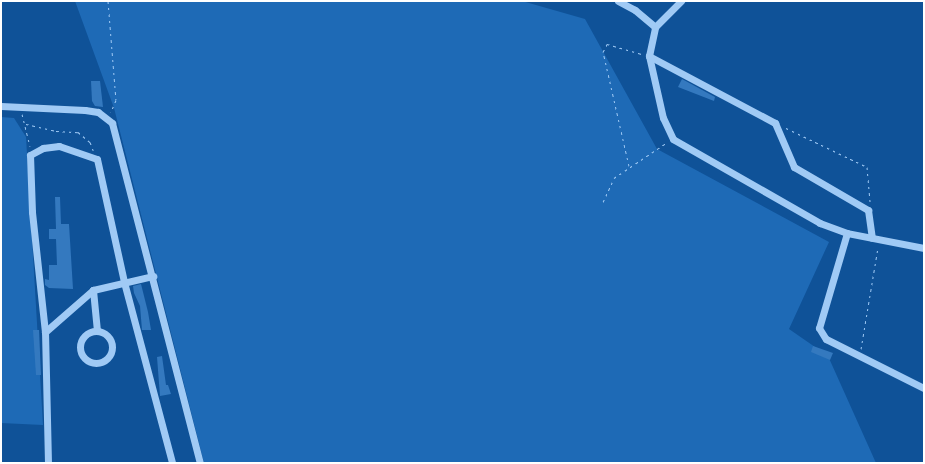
<!DOCTYPE html>
<style>
body{margin:0}
#map{position:relative;width:925px;height:464px;overflow:hidden;background:#0f5298;font-family:Poppins,sans-serif}
div>[style]{position:absolute}
.green>*{inset:0;background:#1e6ab6}
.building>*{inset:0;background:#3479bf}
.path>*{height:1px;margin-top:-0.5px;transform-origin:0;background:repeating-linear-gradient(90deg,#a0caf5 0 2.5px,transparent 0 6.5px)}
.minor>*{height:7px;margin:-3.5px;padding:0 3.5px;transform-origin:3.5px;border-radius:3.5px;background:#a0caf5}
.minor>.ring{margin:-3.5px;padding:0;box-sizing:content-box;background:none;border:7px solid #a0caf5;border-radius:50%}
span{translate:-50% -50%;white-space:nowrap;text-align:center;line-height:1.15;-webkit-text-stroke:4.5px #0f5298;paint-order:stroke}
.frame{position:absolute;inset:0;border:2px solid #fff;pointer-events:none}
</style>
<div id="map">
<div class="green">
<div style="clip-path:polygon(75px 1px,522px 1px,585px 19px,657px 149px,829px 242px,789px 329px,828px 356px,876px 463px,204px 463px,114px 108px)"></div>
<div style="clip-path:polygon(1px 117px,14px 118px,26px 137px,43px 425px,1px 423px)"></div>
</div>
<div class="building">
<div style="clip-path:polygon(682px 79px,715px 97px,714px 101px,678px 87px)"></div>
<div style="clip-path:polygon(91px 81px,100px 81px,103px 107px,95px 106px,92px 101px)"></div>
<div style="clip-path:polygon(55px 197px,60px 197px,61px 224px,69px 224px,73px 289px,49px 288px,45px 285px,45px 279px,49px 280px,49px 265px,57px 265px,56px 239px,49px 239px,49px 229px,56px 229px)"></div>
<div style="clip-path:polygon(141px 284px,148px 312px,151px 330px,142px 330px,140px 306px,134px 293px,133px 286px)"></div>
<div style="clip-path:polygon(33px 330px,39px 330px,41px 375px,36px 375px)"></div>
<div style="clip-path:polygon(813px 346px,833px 353px,830px 360px,811px 352px)"></div>
<div style="clip-path:polygon(162px 356px,166px 385px,168px 385px,171px 394px,160px 396px,157px 357px)"></div>
</div>
<div class="path">
<div style="left:108px;top:1px;width:99px;rotate:85.4deg"></div>
<div style="left:116px;top:100px;width:13px;rotate:113deg"></div>
<div style="left:22px;top:114px;width:33px;rotate:76deg"></div>
<div style="left:26px;top:124px;width:31px;rotate:13deg"></div>
<div style="left:56px;top:131px;width:22px;rotate:3deg"></div>
<div style="left:78px;top:132px;width:16px;rotate:40deg"></div>
<div style="left:90px;top:142px;width:9px;rotate:69deg"></div>
<div style="left:786px;top:128px;width:90px;rotate:25.7deg"></div>
<div style="left:867px;top:167px;width:36px;rotate:85deg"></div>
<div style="left:629px;top:166px;width:117px;rotate:-102.8deg"></div>
<div style="left:603px;top:52px;width:9px;rotate:-63deg"></div>
<div style="left:607px;top:44px;width:36px;rotate:16deg"></div>
<div style="left:603px;top:202px;width:26px;rotate:-65deg"></div>
<div style="left:614px;top:178px;width:63px;rotate:-33.9deg"></div>
<div style="left:861px;top:349px;width:103px;rotate:-80.5deg"></div>
</div>
<div class="minor">
<div style="left:618px;top:1px;width:19px;rotate:28deg"></div>
<div style="left:635px;top:10px;width:26px;rotate:40deg"></div>
<div style="left:649px;top:56px;width:30px;rotate:-78deg"></div>
<div style="left:655px;top:27px;width:37px;rotate:-45deg"></div>
<div style="left:1px;top:106px;width:84px;rotate:2.7deg"></div>
<div style="left:85px;top:110px;width:13px;rotate:9deg"></div>
<div style="left:98px;top:112px;width:18px;rotate:38deg"></div>
<div style="left:112px;top:123px;width:351px;rotate:75.5deg"></div>
<div style="left:847px;top:233px;width:29px;rotate:-160deg"></div>
<div style="left:820px;top:223px;width:169px;rotate:-150.3deg"></div>
<div style="left:673px;top:139px;width:23px;rotate:-115deg"></div>
<div style="left:663px;top:118px;width:64px;rotate:-102.7deg"></div>
<div style="left:649px;top:56px;width:143px;rotate:28deg"></div>
<div style="left:775px;top:123px;width:48px;rotate:66.6deg"></div>
<div style="left:794px;top:167px;width:86px;rotate:30.2deg"></div>
<div style="left:868px;top:210px;width:28px;rotate:82deg"></div>
<div style="left:924px;top:248px;width:78px;rotate:-169deg"></div>
<div style="left:847px;top:233px;width:99px;rotate:106.4deg"></div>
<div style="left:819px;top:328px;width:13px;rotate:58deg"></div>
<div style="left:826px;top:339px;width:110px;rotate:26.6deg"></div>
<div style="left:93px;top:290px;width:41px;rotate:84.4deg"></div>
<div class="ring" style="left:80px;top:331px;width:25px;height:25px"></div>
<div style="left:45px;top:332px;width:64px;rotate:-41.2deg"></div>
<div style="left:93px;top:290px;width:62px;rotate:-13.1deg"></div>
<div style="left:48px;top:463px;width:131px;rotate:-91.3deg"></div>
<div style="left:45px;top:332px;width:121px;rotate:-96.2deg"></div>
<div style="left:32px;top:212px;width:57px;rotate:-92deg"></div>
<div style="left:30px;top:155px;width:15px;rotate:-28deg"></div>
<div style="left:43px;top:148px;width:16px;rotate:-7deg"></div>
<div style="left:59px;top:146px;width:40px;rotate:18.9deg"></div>
<div style="left:97px;top:159px;width:126px;rotate:77.6deg"></div>
<div style="left:124px;top:282px;width:187px;rotate:75.1deg"></div>
</div>
<div class="frame"></div>
</div>
